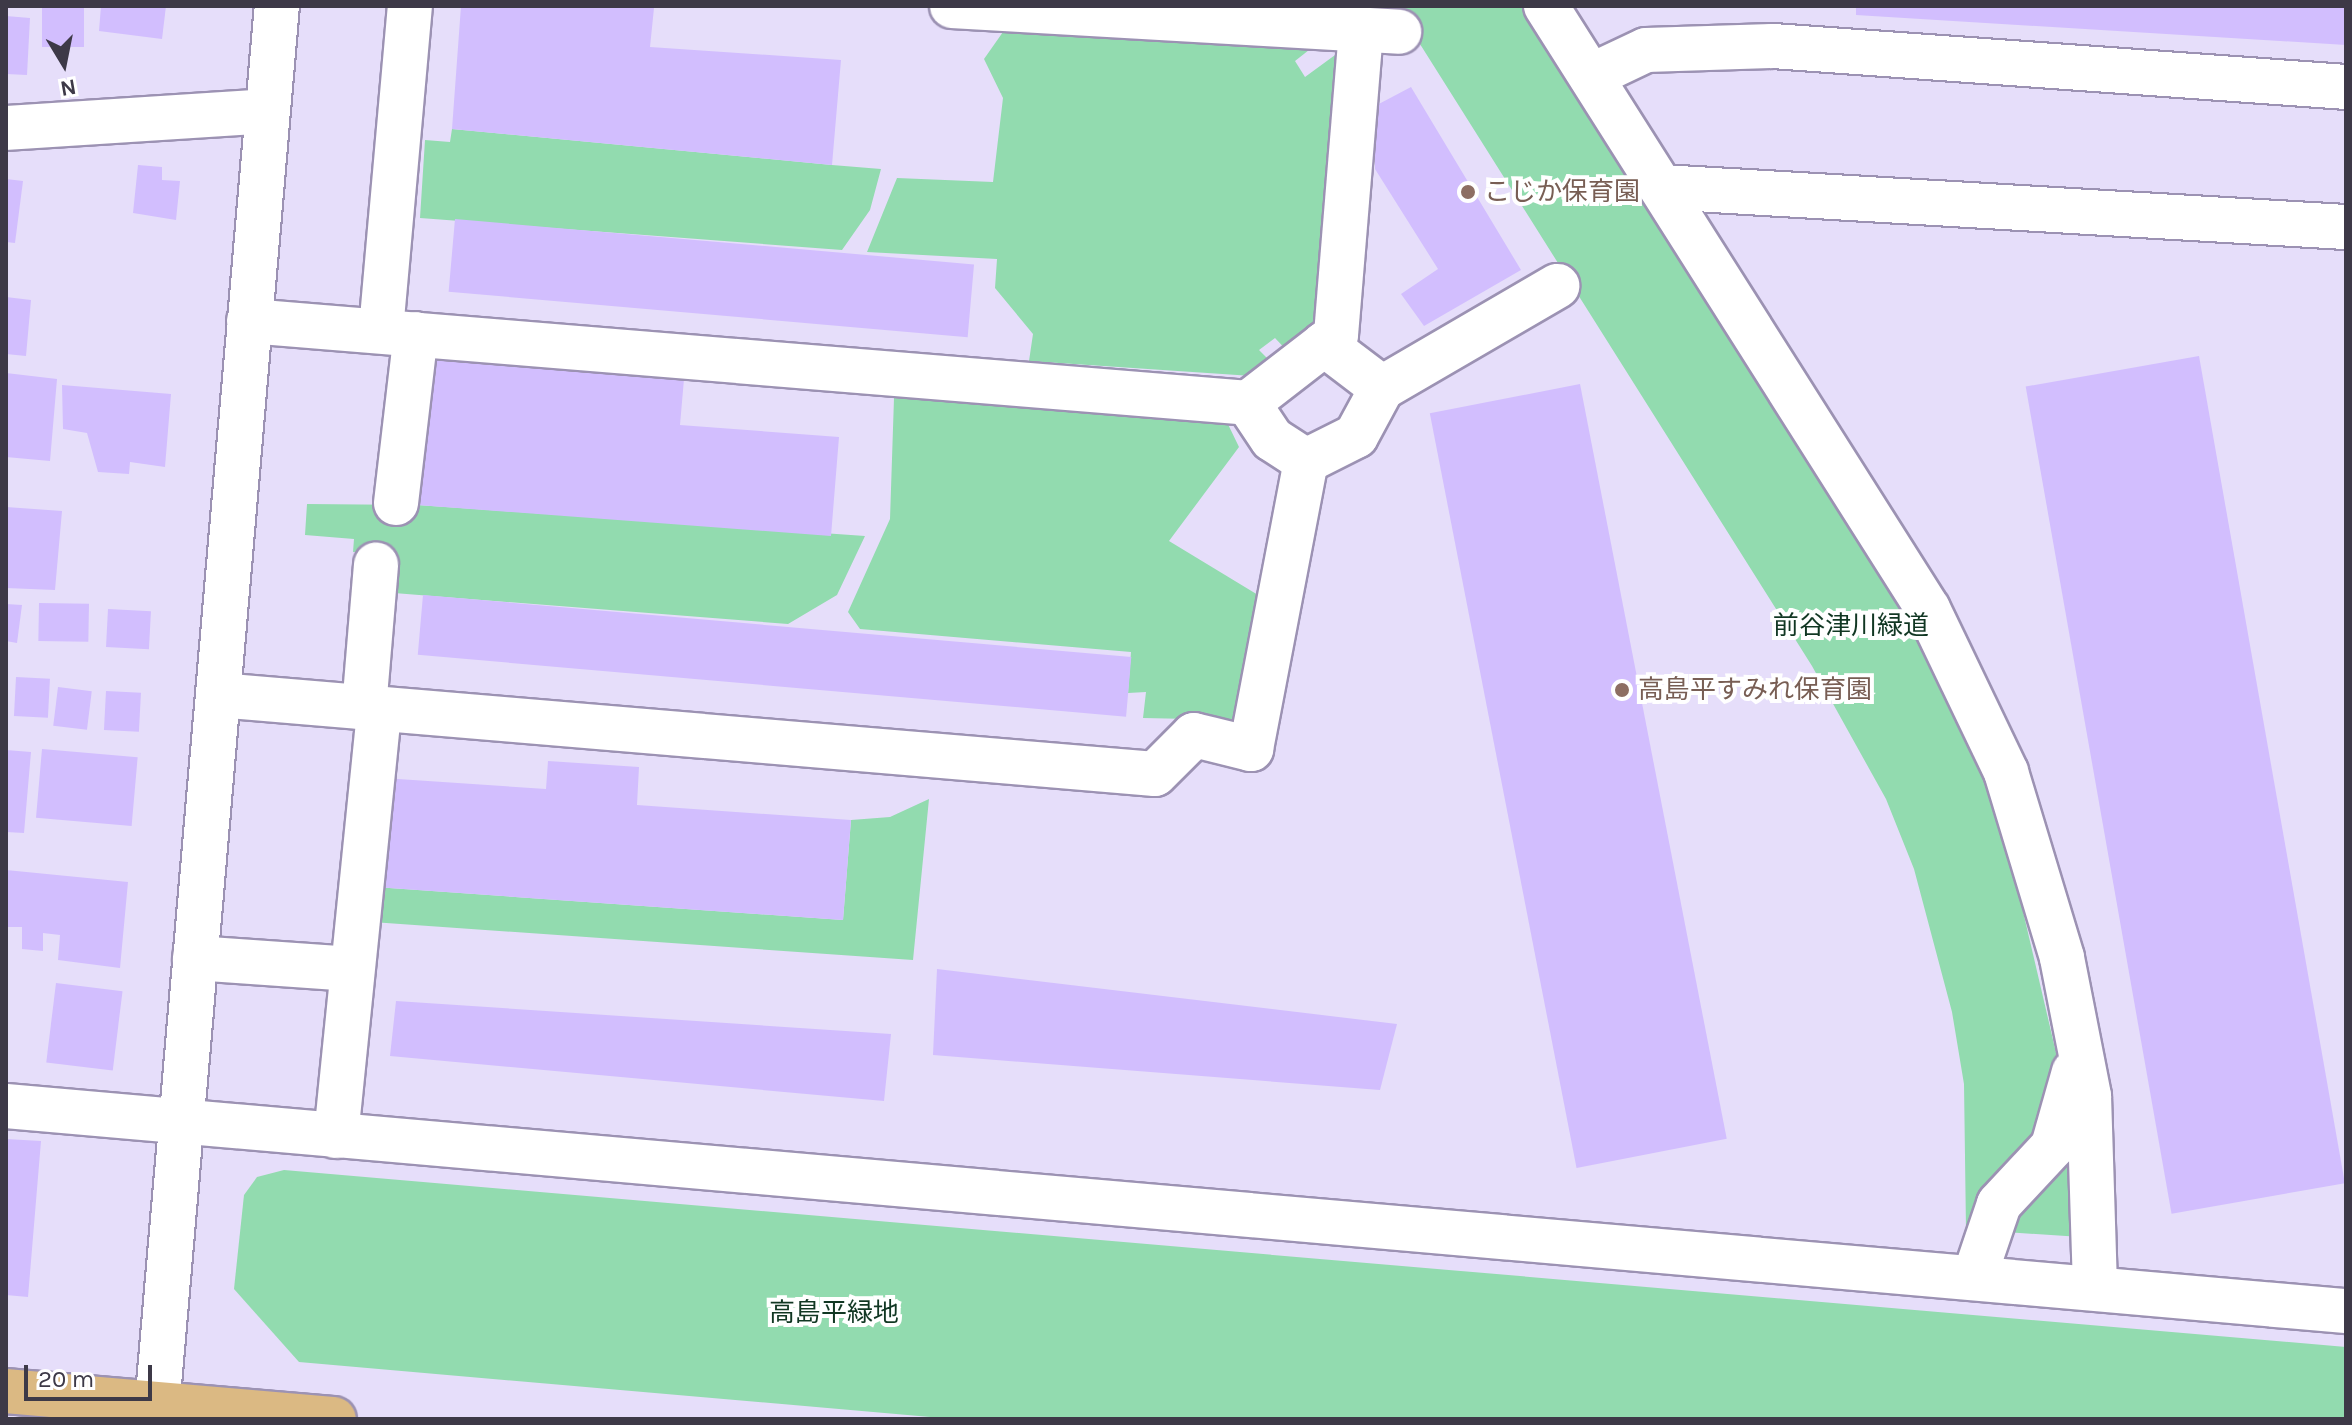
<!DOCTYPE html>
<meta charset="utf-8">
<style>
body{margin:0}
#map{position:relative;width:2352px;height:1425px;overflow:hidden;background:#e6defa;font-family:Karla,"Noto Sans JP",sans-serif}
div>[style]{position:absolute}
.green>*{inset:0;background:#92dbaf}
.building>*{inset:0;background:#d2befe;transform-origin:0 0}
.roads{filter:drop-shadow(2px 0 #9c92b3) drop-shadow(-2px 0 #9c92b3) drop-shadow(0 2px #9c92b3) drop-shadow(0 -2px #9c92b3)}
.minor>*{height:44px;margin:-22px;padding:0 22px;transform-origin:22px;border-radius:22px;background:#fff}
.major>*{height:44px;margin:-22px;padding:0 22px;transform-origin:22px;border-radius:22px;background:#dbb983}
.dots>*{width:22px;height:22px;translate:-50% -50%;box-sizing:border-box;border:4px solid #fff;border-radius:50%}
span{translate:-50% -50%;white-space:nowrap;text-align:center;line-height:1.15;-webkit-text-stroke:8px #fff;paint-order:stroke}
.education-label{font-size:26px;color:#785e54}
.left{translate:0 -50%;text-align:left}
.park-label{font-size:26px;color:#113723}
.frame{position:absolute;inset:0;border:8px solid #3d3947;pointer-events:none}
.north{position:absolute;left:24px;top:24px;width:80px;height:80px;-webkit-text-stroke:6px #fff;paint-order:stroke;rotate:170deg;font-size:22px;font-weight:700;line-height:32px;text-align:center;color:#3d3947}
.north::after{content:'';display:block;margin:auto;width:28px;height:36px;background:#3d3947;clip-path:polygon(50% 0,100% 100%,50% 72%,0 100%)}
.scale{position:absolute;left:24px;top:1365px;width:128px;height:36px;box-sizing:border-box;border:4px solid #3d3947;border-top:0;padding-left:10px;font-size:24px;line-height:28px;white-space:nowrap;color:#3d3947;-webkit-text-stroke:6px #fff;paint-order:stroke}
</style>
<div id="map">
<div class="green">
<div style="clip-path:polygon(1396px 6px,1522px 6px,1900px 599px,1956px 714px,2004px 830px,2061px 1074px,2056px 1108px,1966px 1230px,1964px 1084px,1952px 1012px,1914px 869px,1886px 799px,1812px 666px)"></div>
<div style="clip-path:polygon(1010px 22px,1323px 39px,1295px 61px,1305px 77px,1346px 47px,1313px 337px,1292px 356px,1275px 338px,1259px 350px,1277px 368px,1252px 376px,1029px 361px,1033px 334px,995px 288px,997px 259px,867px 252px,897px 178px,993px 182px,1003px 98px,984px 59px)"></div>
<div style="clip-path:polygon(452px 129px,832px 165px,881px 169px,870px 210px,842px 250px,420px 218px,425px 140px,450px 142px)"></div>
<div style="clip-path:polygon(894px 398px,1224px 416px,1239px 447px,1169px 541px,1263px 598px,1237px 720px,1143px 718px,1146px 692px,1128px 693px,1131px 652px,860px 629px,848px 612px,890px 519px)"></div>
<div style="clip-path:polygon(307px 504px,417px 505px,865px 536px,837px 595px,788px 624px,394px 593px,386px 551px,353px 552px,354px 539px,305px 535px)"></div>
<div style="clip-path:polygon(929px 799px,913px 960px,372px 922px,375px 887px,843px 920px,851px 820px,890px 817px)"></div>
<div style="clip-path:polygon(2068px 1149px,2081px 1237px,2005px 1232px)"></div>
<div style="clip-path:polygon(284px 1170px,2346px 1347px,2346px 1419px,953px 1419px,299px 1362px,234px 1289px,244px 1195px,257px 1177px)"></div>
</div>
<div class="building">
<div style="left:42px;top:6px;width:42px;height:41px"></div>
<div style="clip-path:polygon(101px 6px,166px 6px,162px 39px,99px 31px)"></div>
<div style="clip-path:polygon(461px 6px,654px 8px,650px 47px,841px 60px,832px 165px,452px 129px)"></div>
<div style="clip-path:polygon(1856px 6px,2346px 6px,2346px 45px,1856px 15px)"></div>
<div style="clip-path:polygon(6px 16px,30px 18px,27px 75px,6px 74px)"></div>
<div style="clip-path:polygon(1411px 87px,1521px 270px,1424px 326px,1401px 294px,1438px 269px,1375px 169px,1375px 106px)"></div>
<div style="clip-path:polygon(138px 165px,162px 167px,162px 180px,180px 181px,176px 220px,133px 213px)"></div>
<div style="clip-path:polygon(6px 179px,23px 181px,15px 243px,6px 242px)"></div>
<div style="left:455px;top:219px;width:521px;height:73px;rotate:5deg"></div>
<div style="clip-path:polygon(6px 297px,31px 300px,26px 356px,6px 354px)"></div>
<div style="left:2199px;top:356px;width:840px;height:176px;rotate:80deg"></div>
<div style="clip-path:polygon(429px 359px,684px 379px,680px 425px,839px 437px,831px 536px,417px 505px)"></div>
<div style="clip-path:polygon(6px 373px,57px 379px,50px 461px,6px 457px)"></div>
<div style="left:1580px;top:384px;width:769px;height:153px;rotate:79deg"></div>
<div style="clip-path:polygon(62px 385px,171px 394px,165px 467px,130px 462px,129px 474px,98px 472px,87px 433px,63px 429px)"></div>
<div style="clip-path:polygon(6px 507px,62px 511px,55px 590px,6px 588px)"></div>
<div style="left:423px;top:595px;width:711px;height:60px;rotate:5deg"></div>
<div style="left:39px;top:603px;width:50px;height:38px;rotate:1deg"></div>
<div style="clip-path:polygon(6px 604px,22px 605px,17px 643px,6px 641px)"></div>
<div style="left:108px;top:609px;width:43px;height:38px;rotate:3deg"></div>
<div style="left:16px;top:677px;width:34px;height:39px;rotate:3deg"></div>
<div style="left:58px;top:687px;width:34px;height:39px;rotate:7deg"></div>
<div style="left:106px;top:691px;width:35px;height:39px;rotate:3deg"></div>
<div style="left:42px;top:749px;width:96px;height:69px;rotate:5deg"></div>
<div style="clip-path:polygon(6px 750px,31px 752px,24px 833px,6px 832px)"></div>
<div style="clip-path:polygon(548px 761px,639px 767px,637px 805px,851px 820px,843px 920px,375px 887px,383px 778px,546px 789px)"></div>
<div style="clip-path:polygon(6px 870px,128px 882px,120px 968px,58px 960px,60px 935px,43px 933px,43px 951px,22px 949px,22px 927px,6px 927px)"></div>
<div style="clip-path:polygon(937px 969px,1397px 1024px,1380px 1090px,933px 1055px)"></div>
<div style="left:56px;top:983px;width:67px;height:80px;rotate:7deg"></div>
<div style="clip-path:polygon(396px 1001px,891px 1034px,884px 1101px,390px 1056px)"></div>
<div style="clip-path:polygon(6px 1139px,41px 1141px,28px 1297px,6px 1295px)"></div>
</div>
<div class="roads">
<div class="minor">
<div style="left:952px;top:6px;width:448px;rotate:3.3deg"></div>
<div style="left:1546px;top:6px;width:714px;rotate:57.65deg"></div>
<div style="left:1928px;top:609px;width:181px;rotate:64.4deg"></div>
<div style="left:2006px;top:772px;width:194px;rotate:73.2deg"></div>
<div style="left:2062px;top:958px;width:141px;rotate:78.9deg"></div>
<div style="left:2089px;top:1096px;width:192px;rotate:88.2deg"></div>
<div style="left:1591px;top:76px;width:61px;rotate:-25.3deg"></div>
<div style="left:1646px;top:50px;width:127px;rotate:-1.8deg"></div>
<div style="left:1773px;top:46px;width:574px;rotate:4.09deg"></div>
<div style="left:6px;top:128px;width:262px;rotate:-3.7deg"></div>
<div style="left:1662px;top:187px;width:685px;rotate:3.35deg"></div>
<div style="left:249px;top:321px;width:1002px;rotate:4.69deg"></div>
<div style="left:1248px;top:403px;width:111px;rotate:-37.7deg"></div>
<div style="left:1336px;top:335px;width:307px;rotate:-85.3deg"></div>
<div style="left:381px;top:330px;width:325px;rotate:-84.9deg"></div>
<div style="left:1324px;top:344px;width:73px;rotate:37.2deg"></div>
<div style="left:1382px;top:388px;width:203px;rotate:-30.2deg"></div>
<div style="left:1306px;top:461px;width:56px;rotate:-26.6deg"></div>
<div style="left:1356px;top:436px;width:55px;rotate:-61.6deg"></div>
<div style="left:396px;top:503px;width:170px;rotate:-83.3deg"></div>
<div style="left:218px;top:695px;width:940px;rotate:4.82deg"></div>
<div style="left:1155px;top:774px;width:55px;rotate:-45deg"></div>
<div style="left:1194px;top:735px;width:59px;rotate:13.8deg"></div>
<div style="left:1251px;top:749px;width:293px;rotate:-79.2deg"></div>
<div style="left:1306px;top:461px;width:40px;rotate:-147.1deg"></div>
<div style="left:1272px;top:439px;width:43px;rotate:-123.7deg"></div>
<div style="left:364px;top:708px;width:144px;rotate:-85.2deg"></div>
<div style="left:195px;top:958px;width:157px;rotate:4deg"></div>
<div style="left:6px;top:1106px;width:2349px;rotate:5.01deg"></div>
<div style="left:336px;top:1136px;width:429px;rotate:-84.2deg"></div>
<div style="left:1974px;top:1278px;width:78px;rotate:-71.3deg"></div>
<div style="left:1999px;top:1204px;width:79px;rotate:-47deg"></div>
<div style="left:2053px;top:1146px;width:77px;rotate:-74.2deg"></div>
<div style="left:156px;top:1419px;width:1418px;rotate:-85.11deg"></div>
</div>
<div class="major">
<div style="left:6px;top:1391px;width:329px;rotate:4.9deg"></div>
</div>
</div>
<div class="dots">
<div style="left:1468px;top:192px;background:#8d6e63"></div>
<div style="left:1622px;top:690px;background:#8d6e63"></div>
</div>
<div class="education-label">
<span class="left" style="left:1484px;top:192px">こじか保育園</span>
<span class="left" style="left:1638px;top:690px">高島平すみれ保育園</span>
</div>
<div class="park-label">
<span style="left:1851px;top:626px">前谷津川緑道</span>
<span style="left:834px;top:1313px">高島平緑地</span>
</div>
<div class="frame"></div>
<div class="north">N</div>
<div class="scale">20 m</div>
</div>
